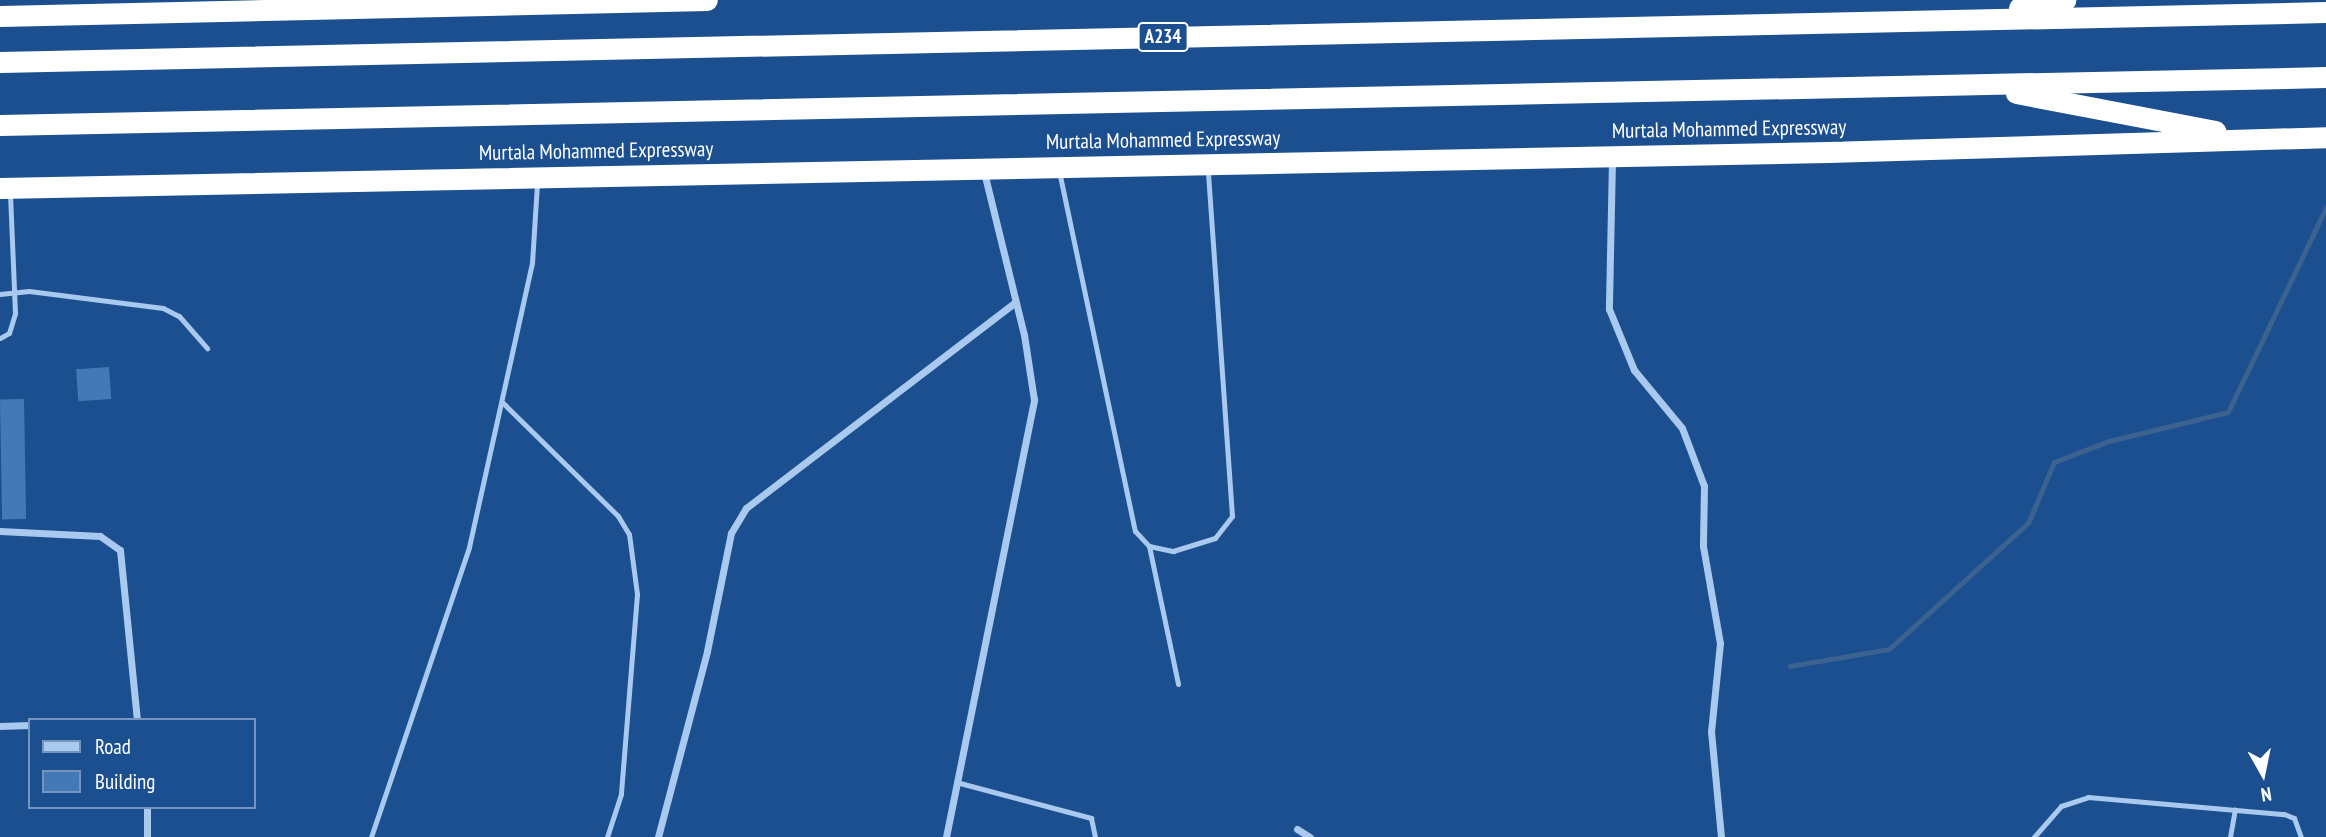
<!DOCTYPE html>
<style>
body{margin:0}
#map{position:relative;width:2326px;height:837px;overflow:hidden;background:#1b4f8f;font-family:"PT Sans Narrow",sans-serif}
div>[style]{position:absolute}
.stream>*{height:5px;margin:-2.5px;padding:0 2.5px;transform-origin:2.5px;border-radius:2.5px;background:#3c6290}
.building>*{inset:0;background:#4478b7;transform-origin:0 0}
.lane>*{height:5px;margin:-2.5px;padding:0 2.5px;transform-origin:2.5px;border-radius:2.5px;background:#a9c9ee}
.street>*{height:7px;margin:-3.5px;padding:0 3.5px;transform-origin:3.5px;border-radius:3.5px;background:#a9c9ee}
.highway>*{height:21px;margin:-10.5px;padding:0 10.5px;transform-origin:10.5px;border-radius:10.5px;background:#fff}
span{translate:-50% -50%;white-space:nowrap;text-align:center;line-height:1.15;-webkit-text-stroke:7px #1b4f8f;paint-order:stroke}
.shield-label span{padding:2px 5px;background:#1b4f8f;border:2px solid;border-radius:5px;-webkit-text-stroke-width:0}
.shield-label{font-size:19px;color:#fff;font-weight:700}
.street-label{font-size:21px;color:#fff}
.legend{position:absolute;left:28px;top:718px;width:228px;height:91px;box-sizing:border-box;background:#1b4f8f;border:2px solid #7695bc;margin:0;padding:9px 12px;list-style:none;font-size:21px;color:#fff}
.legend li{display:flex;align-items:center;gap:14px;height:35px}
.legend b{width:35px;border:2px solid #7695bc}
.north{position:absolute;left:2228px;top:739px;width:70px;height:70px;-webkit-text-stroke:5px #1b4f8f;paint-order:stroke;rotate:171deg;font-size:19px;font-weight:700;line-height:28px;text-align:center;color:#fff}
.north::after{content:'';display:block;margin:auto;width:24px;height:32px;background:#fff;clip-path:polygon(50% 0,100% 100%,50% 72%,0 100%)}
</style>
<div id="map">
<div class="stream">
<div style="left:1790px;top:666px;width:100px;rotate:-9.7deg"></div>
<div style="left:1889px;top:649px;width:188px;rotate:-42.2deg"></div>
<div style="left:2028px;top:523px;width:66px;rotate:-66.9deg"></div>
<div style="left:2054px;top:462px;width:59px;rotate:-20.9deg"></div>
<div style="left:2109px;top:441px;width:122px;rotate:-13.7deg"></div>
<div style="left:2228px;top:412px;width:227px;rotate:-64.4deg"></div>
</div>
<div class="building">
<div style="left:109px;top:367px;width:32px;height:33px;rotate:86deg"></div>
<div style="left:24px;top:399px;width:120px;height:24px;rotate:89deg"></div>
</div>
<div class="lane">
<div style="left:1059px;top:171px;width:368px;rotate:78.1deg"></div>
<div style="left:1135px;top:531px;width:21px;rotate:47deg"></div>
<div style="left:1149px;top:546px;width:25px;rotate:12deg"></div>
<div style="left:1173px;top:551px;width:44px;rotate:-17.2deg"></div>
<div style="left:1215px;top:538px;width:28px;rotate:-52deg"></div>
<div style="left:1232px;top:516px;width:346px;rotate:-94deg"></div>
<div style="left:0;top:294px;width:29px;rotate:-6deg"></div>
<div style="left:29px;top:291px;width:135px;rotate:7.2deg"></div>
<div style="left:163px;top:308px;width:18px;rotate:27deg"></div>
<div style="left:179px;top:316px;width:43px;rotate:48.8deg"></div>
<div style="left:0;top:338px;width:10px;rotate:-29deg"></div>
<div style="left:9px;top:333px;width:21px;rotate:-73deg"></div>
<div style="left:15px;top:313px;width:120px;rotate:-92.4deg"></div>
<div style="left:502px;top:402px;width:163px;rotate:44.5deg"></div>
<div style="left:618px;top:516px;width:21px;rotate:59deg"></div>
<div style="left:629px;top:534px;width:61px;rotate:82.4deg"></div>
<div style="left:637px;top:594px;width:201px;rotate:94.6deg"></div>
<div style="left:621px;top:794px;width:45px;rotate:108deg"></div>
<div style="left:1149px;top:546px;width:141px;rotate:78.1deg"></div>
<div style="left:956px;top:782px;width:140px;rotate:14.9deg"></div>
<div style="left:1091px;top:818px;width:19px;rotate:78deg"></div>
<div style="left:371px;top:837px;width:306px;rotate:-71.3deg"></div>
<div style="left:469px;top:547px;width:291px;rotate:-77.5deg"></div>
<div style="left:532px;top:263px;width:79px;rotate:-86.4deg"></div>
<div style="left:2034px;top:837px;width:41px;rotate:-48.9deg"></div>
<div style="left:2061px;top:806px;width:28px;rotate:-18deg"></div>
<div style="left:2088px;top:797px;width:197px;rotate:5deg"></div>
<div style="left:2284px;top:814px;width:11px;rotate:22deg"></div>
<div style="left:2294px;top:818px;width:20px;rotate:70deg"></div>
<div style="left:2230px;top:837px;width:28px;rotate:-80deg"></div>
</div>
<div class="street">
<div style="left:1612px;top:160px;width:149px;rotate:91.2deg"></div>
<div style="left:1609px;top:309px;width:66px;rotate:67.7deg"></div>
<div style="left:1634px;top:370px;width:75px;rotate:50.4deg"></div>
<div style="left:1682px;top:428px;width:62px;rotate:69.2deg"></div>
<div style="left:1704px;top:486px;width:60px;rotate:91deg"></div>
<div style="left:1703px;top:546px;width:98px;rotate:80.1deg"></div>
<div style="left:1720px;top:643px;width:88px;rotate:95.8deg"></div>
<div style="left:1711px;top:731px;width:106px;rotate:84.6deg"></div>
<div style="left:0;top:531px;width:100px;rotate:2.9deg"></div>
<div style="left:100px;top:536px;width:24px;rotate:35deg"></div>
<div style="left:120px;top:550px;width:171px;rotate:84.3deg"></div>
<div style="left:0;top:726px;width:30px;rotate:-2deg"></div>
<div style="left:1297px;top:829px;width:15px;rotate:32deg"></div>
<div style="left:147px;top:837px;width:30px;rotate:-90deg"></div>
<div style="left:658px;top:837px;width:192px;rotate:-75.2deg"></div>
<div style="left:707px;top:651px;width:120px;rotate:-78.5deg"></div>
<div style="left:731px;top:533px;width:29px;rotate:-59deg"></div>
<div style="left:746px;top:508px;width:339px;rotate:-37.4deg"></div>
<div style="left:946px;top:837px;width:446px;rotate:-78.6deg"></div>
<div style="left:1034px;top:400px;width:66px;rotate:-98.7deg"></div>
<div style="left:1024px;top:335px;width:168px;rotate:-103.8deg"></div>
</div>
<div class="highway">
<div style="left:2019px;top:8px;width:47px;rotate:-9.9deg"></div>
<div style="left:0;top:16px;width:707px;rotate:-1.3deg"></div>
<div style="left:0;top:62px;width:2327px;rotate:-1.23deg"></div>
<div style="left:2016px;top:93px;width:203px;rotate:10.8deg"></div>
<div style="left:0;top:125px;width:2326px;rotate:-1.18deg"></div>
<div style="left:0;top:188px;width:1828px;rotate:-1.13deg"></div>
<div style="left:1828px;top:152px;width:498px;rotate:-1.7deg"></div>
</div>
<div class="shield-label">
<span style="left:1163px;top:37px">A234</span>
</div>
<div class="street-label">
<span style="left:1729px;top:129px;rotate:-1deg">Murtala Mohammed Expressway</span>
<span style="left:1163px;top:140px;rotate:-1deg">Murtala Mohammed Expressway</span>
<span style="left:596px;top:151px;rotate:-1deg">Murtala Mohammed Expressway</span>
</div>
<ul class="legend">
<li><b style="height:9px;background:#a9c9ee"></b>Road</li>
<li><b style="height:19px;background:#4478b7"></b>Building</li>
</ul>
<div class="north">N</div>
</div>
